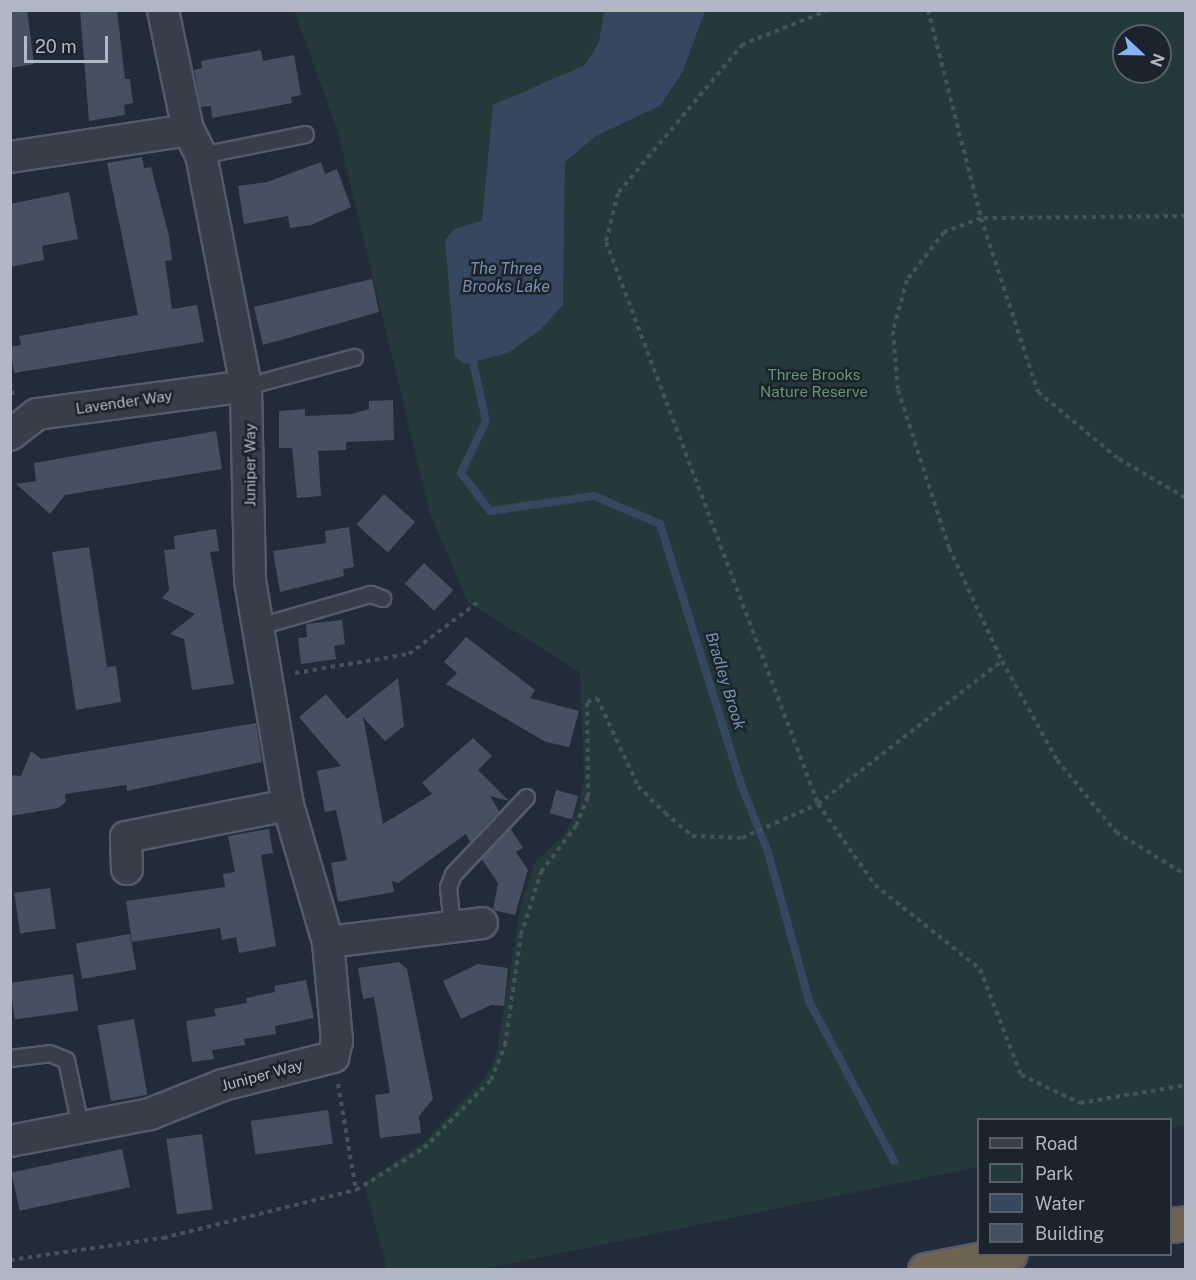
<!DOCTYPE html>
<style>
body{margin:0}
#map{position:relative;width:1196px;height:1280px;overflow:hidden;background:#222c38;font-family:"Public Sans",sans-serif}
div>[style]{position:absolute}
.green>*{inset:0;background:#25393a}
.water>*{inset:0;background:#36475f}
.stream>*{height:8px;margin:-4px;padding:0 4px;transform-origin:4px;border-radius:4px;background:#36475f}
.building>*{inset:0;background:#455160;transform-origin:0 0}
.path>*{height:4px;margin-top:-2px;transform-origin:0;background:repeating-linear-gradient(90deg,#425457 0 4.5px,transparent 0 9px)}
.roads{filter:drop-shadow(2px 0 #535b67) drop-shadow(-2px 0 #535b67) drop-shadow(0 2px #535b67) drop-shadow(0 -2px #535b67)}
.lane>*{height:15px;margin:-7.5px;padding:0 7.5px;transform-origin:7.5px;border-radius:7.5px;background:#363e49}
.street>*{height:30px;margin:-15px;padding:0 15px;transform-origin:15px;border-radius:15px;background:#363e49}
.highway>*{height:33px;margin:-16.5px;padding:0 16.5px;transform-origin:16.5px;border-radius:16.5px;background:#6f6353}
span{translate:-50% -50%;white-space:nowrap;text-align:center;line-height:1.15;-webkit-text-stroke:5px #1b232d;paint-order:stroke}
.park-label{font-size:15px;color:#689572}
.street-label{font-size:15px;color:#b0b8c5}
.water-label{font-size:16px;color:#798fac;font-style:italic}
.frame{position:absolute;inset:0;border:12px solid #b0b8c5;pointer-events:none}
.legend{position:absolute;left:977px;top:1118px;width:195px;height:138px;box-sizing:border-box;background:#1b232d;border:2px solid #575f6a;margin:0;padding:8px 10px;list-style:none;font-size:18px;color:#b0b8c5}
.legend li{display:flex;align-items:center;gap:12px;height:30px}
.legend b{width:30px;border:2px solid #575f6a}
.north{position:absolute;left:1112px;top:24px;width:60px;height:60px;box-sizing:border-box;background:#1b232d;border:2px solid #575f6a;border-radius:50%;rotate:112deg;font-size:16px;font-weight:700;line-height:24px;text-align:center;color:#b0b8c5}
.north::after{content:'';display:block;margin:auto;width:21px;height:27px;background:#87b2f4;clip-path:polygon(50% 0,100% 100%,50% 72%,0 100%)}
.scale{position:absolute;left:24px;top:36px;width:84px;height:27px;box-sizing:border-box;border:3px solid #b0b8c5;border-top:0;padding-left:8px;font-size:18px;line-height:21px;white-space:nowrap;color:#b0b8c5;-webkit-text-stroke:4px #1b232d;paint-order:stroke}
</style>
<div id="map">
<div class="green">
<div style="clip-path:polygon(evenodd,1185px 11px,1185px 1125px,1171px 1128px,1170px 1120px,978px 1120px,978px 1167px,484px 1269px,387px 1269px,364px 1183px,424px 1142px,485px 1077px,496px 1056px,521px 904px,535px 862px,564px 835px,579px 807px,584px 777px,580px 672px,468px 602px,430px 513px,337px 129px,294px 10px,1185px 11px,1124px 36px,1160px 36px,1160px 72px,1124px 72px,1124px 36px)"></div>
</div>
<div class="water">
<div style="clip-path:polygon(604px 11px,705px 11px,682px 73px,660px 106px,596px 136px,565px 162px,563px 305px,540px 330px,508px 353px,464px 364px,455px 357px,445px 240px,454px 229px,482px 221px,493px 105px,585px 65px,599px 42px)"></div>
</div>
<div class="stream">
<div style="left:473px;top:362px;width:60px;rotate:77.6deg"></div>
<div style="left:486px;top:421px;width:58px;rotate:115.7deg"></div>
<div style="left:461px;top:473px;width:48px;rotate:52.7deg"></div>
<div style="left:490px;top:511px;width:105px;rotate:-8.2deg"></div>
<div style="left:594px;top:496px;width:72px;rotate:23deg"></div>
<div style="left:660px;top:524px;width:275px;rotate:72.7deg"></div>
<div style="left:742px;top:787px;width:70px;rotate:68.2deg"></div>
<div style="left:768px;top:852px;width:155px;rotate:74.6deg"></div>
<div style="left:809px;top:1001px;width:181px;rotate:62deg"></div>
</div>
<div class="building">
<div style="clip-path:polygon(10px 10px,27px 10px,34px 64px,10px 68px)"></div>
<div style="clip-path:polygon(80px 10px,117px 10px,125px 79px,130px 79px,133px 103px,124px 105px,125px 115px,89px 121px)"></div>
<div style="clip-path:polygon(261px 50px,263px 61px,294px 55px,301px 95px,291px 97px,292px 103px,212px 118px,211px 106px,201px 107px,194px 70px,202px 68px,201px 61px)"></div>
<div style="clip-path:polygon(142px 157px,144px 168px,151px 167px,169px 236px,172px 260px,165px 261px,172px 309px,197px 305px,204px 342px,14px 373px,10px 347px,21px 345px,19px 336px,138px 315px,107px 163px)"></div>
<div style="clip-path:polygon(321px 162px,325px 174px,337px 169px,351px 207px,311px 225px,290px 228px,288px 216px,244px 224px,238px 186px,267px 182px)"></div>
<div style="clip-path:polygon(69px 192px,78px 239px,42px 246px,44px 260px,10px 267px,10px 204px)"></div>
<div style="clip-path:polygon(372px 279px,379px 312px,263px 345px,254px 307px)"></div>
<div style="clip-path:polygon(393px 400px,394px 440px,346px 442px,346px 450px,318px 451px,321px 496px,297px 498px,292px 448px,279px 448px,279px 411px,305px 409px,305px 416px,352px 414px,369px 409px,369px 401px)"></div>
<div style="clip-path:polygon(216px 431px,222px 469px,65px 495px,50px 514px,16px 484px,36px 481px,34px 463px)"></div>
<div style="left:384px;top:494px;width:42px;height:41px;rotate:42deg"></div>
<div style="clip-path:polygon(349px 527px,354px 567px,343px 569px,344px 576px,280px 592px,273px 551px,326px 543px,325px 531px)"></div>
<div style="clip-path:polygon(216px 529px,219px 551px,210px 552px,234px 684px,192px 690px,184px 639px,170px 634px,195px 614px,162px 598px,169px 590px,164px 550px,175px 549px,174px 536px)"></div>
<div style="clip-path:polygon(89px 547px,107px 667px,116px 666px,121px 702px,76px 710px,52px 552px)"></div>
<div style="left:424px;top:563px;width:40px;height:28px;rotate:43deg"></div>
<div style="clip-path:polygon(342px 620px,345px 644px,334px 646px,336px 659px,301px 664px,298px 638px,307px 637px,306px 624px)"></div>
<div style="clip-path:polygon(466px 637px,535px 690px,530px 698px,579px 711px,569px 747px,546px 742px,446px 684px,457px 673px,444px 662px)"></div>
<div style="clip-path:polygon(398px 678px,404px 726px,385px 741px,363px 717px,383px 824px,432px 794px,422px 783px,473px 738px,492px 756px,478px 770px,509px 801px,490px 796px,499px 811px,470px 842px,466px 834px,398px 883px,392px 881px,394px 892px,338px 902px,331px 863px,347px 860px,336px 810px,325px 812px,317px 771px,341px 766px,299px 717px,326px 694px,347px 719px)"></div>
<div style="clip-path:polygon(256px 723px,262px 762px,127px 791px,126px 785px,65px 794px,66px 802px,58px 808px,10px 816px,10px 775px,21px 776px,31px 751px,41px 759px)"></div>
<div style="left:556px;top:790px;width:23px;height:24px;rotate:15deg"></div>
<div style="clip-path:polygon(510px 828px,523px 848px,516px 852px,528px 870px,515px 915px,493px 910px,498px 883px,481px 858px)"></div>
<div style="clip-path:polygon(269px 829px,273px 853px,261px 855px,276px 946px,239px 953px,236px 937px,222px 940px,220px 928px,132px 942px,126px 901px,225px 887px,223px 874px,235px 872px,228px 836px)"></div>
<div style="left:50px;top:888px;width:41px;height:36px;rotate:82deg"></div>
<div style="left:130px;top:934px;width:36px;height:55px;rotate:80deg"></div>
<div style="clip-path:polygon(399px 962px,407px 969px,433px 1099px,419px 1116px,421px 1133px,380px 1138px,375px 1095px,390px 1093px,374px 997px,363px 999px,358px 968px)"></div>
<div style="clip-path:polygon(478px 964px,508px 968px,504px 1006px,491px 1005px,461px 1019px,443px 981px)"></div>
<div style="left:73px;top:974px;width:37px;height:64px;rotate:82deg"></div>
<div style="clip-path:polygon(306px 980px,314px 1018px,275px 1026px,276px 1034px,244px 1039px,245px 1045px,212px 1050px,214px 1059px,192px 1062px,186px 1021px,216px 1016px,214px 1009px,247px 1003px,246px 998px,275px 992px,274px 986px)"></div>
<div style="left:134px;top:1019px;width:77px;height:37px;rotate:80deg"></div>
<div style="left:328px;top:1110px;width:34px;height:78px;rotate:82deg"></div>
<div style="left:202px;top:1134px;width:76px;height:36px;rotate:82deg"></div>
<div style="left:122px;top:1149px;width:39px;height:113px;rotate:78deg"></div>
</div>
<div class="path">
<div style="left:829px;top:10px;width:92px;rotate:158.4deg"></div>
<div style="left:743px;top:44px;width:194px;rotate:130deg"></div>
<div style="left:618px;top:193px;width:50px;rotate:103.8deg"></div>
<div style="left:606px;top:242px;width:601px;rotate:69.33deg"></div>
<div style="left:818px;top:804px;width:99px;rotate:54.9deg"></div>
<div style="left:875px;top:885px;width:134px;rotate:38.7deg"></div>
<div style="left:980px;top:969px;width:114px;rotate:68.9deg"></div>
<div style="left:1021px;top:1075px;width:65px;rotate:25.4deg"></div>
<div style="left:1080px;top:1103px;width:108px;rotate:-9.6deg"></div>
<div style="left:928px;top:10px;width:215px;rotate:75.7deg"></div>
<div style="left:981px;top:218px;width:183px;rotate:71.9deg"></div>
<div style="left:1038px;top:392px;width:105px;rotate:39.6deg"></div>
<div style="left:1119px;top:459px;width:78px;rotate:30.2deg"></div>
<div style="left:1186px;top:216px;width:205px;rotate:179.4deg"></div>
<div style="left:981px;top:218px;width:40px;rotate:159deg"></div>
<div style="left:944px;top:232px;width:61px;rotate:127.6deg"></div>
<div style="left:907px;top:280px;width:53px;rotate:105.4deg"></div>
<div style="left:893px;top:331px;width:59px;rotate:85.2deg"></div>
<div style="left:898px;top:390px;width:166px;rotate:72.1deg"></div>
<div style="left:949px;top:548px;width:125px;rotate:64.9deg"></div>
<div style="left:1002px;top:661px;width:113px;rotate:60.9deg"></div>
<div style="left:1057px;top:760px;width:93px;rotate:50.7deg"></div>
<div style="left:1116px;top:832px;width:82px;rotate:31.6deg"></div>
<div style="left:10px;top:382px;width:14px;rotate:78deg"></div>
<div style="left:295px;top:673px;width:116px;rotate:-9.5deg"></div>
<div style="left:409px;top:654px;width:86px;rotate:-37deg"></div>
<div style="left:338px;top:1084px;width:108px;rotate:80.4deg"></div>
<div style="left:10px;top:1260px;width:155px;rotate:-8.2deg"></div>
<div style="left:163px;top:1238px;width:199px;rotate:-14deg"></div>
<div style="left:356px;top:1190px;width:80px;rotate:-31.7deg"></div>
<div style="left:424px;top:1148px;width:95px;rotate:-45.4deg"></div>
<div style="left:491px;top:1080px;width:38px;rotate:-68deg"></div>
<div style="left:505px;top:1045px;width:111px;rotate:-81.7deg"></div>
<div style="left:521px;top:935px;width:66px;rotate:-72.4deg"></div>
<div style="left:541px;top:872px;width:58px;rotate:-52.7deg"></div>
<div style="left:576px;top:826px;width:31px;rotate:-68deg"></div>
<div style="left:588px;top:797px;width:95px;rotate:-90.6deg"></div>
<div style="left:587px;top:702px;width:11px;rotate:-22deg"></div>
<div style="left:597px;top:698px;width:97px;rotate:65deg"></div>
<div style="left:638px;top:786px;width:38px;rotate:45deg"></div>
<div style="left:665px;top:813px;width:35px;rotate:40deg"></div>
<div style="left:692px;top:836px;width:50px;rotate:2.3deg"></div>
<div style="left:742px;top:838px;width:83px;rotate:-24.1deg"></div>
<div style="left:818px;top:804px;width:233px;rotate:-37.9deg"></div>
</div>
<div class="roads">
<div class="lane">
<div style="left:201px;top:155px;width:106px;rotate:-11.4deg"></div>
<div style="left:246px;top:386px;width:112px;rotate:-15deg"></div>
<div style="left:259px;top:626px;width:116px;rotate:-16.1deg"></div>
<div style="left:370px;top:594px;width:13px;rotate:18deg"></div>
<div style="left:452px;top:927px;width:40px;rotate:-95.7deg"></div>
<div style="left:448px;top:887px;width:14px;rotate:-69deg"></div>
<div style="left:453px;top:874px;width:106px;rotate:-46.5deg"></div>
<div style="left:10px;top:1058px;width:39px;rotate:-7deg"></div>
<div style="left:49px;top:1053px;width:18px;rotate:22deg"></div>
<div style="left:66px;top:1060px;width:72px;rotate:77.9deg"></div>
</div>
<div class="street">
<div style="left:10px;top:157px;width:180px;rotate:-8.6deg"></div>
<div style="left:10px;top:435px;width:34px;rotate:-38deg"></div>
<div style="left:37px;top:414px;width:211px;rotate:-7.6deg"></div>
<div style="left:127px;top:869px;width:32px;rotate:-92deg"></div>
<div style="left:126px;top:837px;width:165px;rotate:-11.2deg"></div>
<div style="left:328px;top:942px;width:155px;rotate:-7deg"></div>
<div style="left:10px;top:1141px;width:143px;rotate:-10.9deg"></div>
<div style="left:150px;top:1114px;width:79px;rotate:-21.7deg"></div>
<div style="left:223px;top:1085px;width:114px;rotate:-14.3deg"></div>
<div style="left:333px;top:1057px;width:16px;rotate:-76deg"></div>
<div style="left:337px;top:1041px;width:99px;rotate:-95.2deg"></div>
<div style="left:328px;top:942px;width:143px;rotate:-106.3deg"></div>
<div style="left:288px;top:805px;width:228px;rotate:-99.6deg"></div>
<div style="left:250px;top:580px;width:194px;rotate:-91.2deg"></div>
<div style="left:246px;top:386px;width:235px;rotate:-101deg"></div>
<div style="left:201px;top:155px;width:28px;rotate:-117deg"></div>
<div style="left:188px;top:130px;width:123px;rotate:-101.8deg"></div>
</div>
<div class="highway">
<div style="left:1170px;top:1225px;width:16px;rotate:-7deg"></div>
<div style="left:925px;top:1270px;width:86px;rotate:-10.8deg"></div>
</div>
</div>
<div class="park-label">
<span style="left:814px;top:383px">Three Brooks<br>Nature Reserve</span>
</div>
<div class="street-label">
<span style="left:124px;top:402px;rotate:-8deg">Lavender Way</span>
<span style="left:250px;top:465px;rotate:-90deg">Juniper Way</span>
<span style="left:262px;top:1075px;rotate:-15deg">Juniper Way</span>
</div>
<div class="water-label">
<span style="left:506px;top:278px">The Three<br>Brooks Lake</span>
<span style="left:725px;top:681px;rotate:73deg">Bradley Brook</span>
</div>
<div class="frame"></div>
<ul class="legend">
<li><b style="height:8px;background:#363e49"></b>Road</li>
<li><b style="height:16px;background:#25393a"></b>Park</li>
<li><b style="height:16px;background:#36475f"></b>Water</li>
<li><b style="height:16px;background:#455160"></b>Building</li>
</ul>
<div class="north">N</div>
<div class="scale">20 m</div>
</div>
